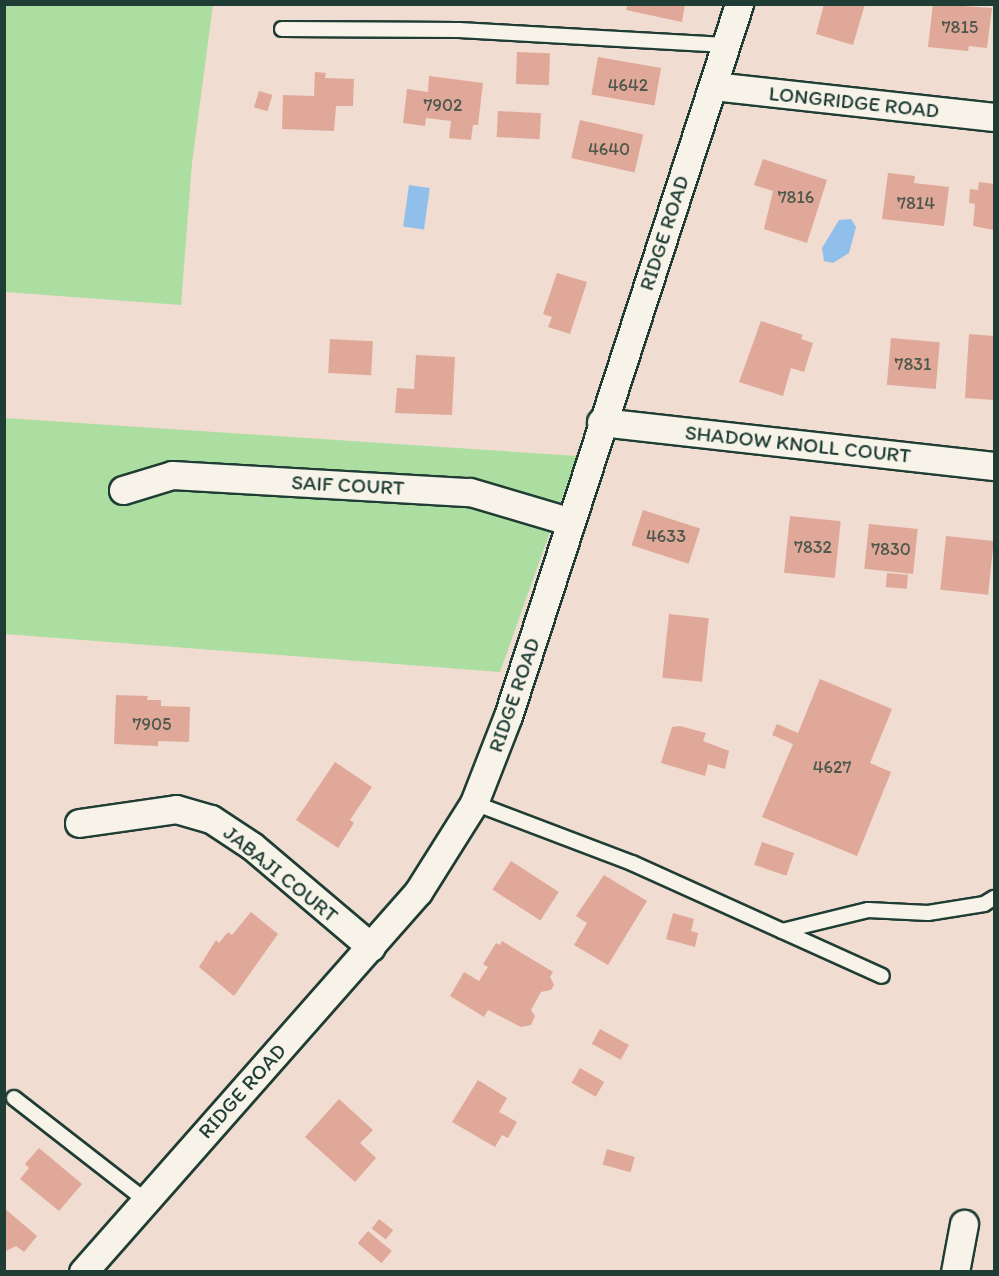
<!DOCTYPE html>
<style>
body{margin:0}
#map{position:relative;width:999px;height:1276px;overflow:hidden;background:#f0dcd0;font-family:Itim,sans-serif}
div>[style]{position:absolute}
.green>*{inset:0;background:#abdea0}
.water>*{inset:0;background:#91bfeb;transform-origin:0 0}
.building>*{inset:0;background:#e0a899;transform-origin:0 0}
.roads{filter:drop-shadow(2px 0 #1f3d34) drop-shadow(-2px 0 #1f3d34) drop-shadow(0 2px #1f3d34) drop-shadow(0 -2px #1f3d34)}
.service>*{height:14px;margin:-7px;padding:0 7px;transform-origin:7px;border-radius:7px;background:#f7f3e8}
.minor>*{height:27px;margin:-13.5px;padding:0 13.5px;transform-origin:13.5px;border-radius:13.5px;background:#f7f3e8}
span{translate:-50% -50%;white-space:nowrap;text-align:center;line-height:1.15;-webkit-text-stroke:4.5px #f7f3e8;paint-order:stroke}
.number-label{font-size:18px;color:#4f584d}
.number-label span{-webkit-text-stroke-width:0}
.street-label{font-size:21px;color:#1f3d34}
.frame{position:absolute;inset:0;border:6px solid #1f3d34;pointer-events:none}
</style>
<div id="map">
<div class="green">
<div style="clip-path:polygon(4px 5px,213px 5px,192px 163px,181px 305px,5px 292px)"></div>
<div style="clip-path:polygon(4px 418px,577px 456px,500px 672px,5px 634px)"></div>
</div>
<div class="water">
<div style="left:409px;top:185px;width:21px;height:42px;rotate:8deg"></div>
<div style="clip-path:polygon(851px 219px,856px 227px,849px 253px,833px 263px,824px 261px,822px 248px,839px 220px)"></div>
</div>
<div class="building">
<div style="clip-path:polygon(628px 4px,685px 4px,682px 22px,626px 10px)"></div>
<div style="clip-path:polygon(824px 4px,865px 4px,853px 45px,816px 34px)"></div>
<div style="clip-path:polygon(933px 4px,992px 8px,987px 48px,969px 46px,968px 51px,928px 47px)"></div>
<div style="left:517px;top:52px;width:33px;height:32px;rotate:2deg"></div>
<div style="left:598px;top:57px;width:64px;height:38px;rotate:10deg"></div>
<div style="clip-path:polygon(315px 72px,326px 73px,325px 78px,354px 79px,353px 106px,336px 106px,334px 131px,282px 129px,283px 95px,314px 96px)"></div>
<div style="clip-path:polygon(429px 76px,483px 83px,478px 125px,473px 125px,471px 140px,449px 138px,451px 121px,426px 118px,425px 126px,403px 123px,407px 89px,428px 92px)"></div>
<div style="left:259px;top:91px;width:14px;height:17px;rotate:17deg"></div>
<div style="left:498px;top:111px;width:43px;height:26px;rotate:3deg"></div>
<div style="left:580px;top:120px;width:65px;height:39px;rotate:13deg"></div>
<div style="clip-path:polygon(763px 159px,827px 180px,807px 243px,764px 229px,773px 191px,754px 185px)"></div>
<div style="clip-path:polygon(888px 173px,915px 176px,914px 183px,949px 187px,944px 226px,882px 219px)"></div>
<div style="clip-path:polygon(979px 182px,994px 184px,994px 230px,973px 226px,975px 204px,969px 203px,970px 189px,978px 190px)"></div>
<div style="clip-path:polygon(557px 273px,587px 282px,570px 334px,548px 327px,552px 317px,543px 314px)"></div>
<div style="clip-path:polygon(761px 321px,803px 335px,801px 339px,813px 343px,804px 372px,791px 368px,783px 396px,739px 382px)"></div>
<div style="clip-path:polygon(969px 334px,994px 336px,994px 400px,965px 398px)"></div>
<div style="left:891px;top:338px;width:49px;height:47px;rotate:5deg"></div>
<div style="left:330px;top:339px;width:43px;height:34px;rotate:3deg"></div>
<div style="clip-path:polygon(416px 355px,455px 357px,452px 415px,395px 413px,397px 388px,414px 389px)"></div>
<div style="left:643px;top:510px;width:60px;height:37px;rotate:18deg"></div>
<div style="left:790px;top:516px;width:51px;height:57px;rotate:6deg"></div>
<div style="left:869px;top:524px;width:49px;height:45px;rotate:6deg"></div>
<div style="left:946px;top:536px;width:48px;height:54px;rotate:6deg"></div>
<div style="left:887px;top:573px;width:21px;height:14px;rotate:5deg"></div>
<div style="left:669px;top:614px;width:40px;height:64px;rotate:6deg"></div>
<div style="clip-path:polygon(820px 679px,892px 709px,870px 763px,891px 772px,857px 856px,762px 817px,793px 744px,772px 735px,777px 724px,798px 733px)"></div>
<div style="clip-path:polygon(116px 695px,148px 696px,147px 700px,161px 700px,161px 706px,190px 707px,189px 742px,158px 741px,158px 746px,114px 744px)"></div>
<div style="clip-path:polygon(680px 726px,706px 733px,703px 741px,729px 751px,725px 769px,708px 764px,705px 776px,661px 763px,672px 727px)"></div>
<div style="clip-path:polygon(335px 762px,372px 787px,350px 820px,354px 823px,338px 848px,296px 820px)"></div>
<div style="left:762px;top:842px;width:34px;height:24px;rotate:19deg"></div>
<div style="left:511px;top:861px;width:57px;height:34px;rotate:33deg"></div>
<div style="clip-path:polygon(604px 875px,647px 901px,608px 965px,574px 945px,587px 923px,576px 916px)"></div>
<div style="clip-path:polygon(251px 912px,278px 934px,234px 996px,199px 967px,216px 940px,219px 943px,228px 932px,232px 935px)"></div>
<div style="clip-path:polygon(673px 913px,694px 919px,691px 931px,698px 933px,695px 947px,666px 939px)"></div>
<div style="clip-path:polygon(502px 941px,553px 972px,550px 977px,554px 985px,551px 990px,541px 992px,531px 1010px,535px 1016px,531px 1025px,521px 1027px,488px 1010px,484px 1017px,450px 996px,464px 972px,479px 981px,488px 967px,483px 964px,496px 943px,500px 945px)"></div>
<div style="left:600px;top:1029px;width:33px;height:17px;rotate:29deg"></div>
<div style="left:580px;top:1068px;width:28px;height:17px;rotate:30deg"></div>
<div style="clip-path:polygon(478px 1080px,507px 1098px,499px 1112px,517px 1122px,508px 1138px,502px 1135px,495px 1147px,452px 1122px)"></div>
<div style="clip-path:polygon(339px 1099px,373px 1130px,360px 1143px,376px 1158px,355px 1182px,305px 1137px)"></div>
<div style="clip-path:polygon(39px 1148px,82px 1184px,59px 1211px,20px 1179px,29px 1168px,25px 1164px)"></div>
<div style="left:607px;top:1149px;width:29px;height:16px;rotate:16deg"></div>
<div style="clip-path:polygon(4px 1208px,37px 1236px,24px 1252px,16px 1246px,4px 1252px)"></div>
<div style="left:379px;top:1219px;width:18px;height:12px;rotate:38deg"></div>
<div style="left:368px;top:1231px;width:31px;height:16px;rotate:40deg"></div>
</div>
<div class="roads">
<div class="service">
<div style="left:282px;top:29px;width:177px;rotate:0.3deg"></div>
<div style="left:459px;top:30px;width:267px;rotate:3.2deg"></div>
<div style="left:474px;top:803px;width:169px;rotate:20.8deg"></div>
<div style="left:632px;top:863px;width:274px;rotate:24.3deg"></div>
<div style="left:782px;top:931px;width:89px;rotate:-13.7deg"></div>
<div style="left:868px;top:910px;width:60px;rotate:2.9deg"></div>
<div style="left:928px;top:913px;width:57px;rotate:-9.1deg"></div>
<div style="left:984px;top:904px;width:12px;rotate:-31deg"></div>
<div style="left:14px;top:1098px;width:166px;rotate:37.9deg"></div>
</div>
<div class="minor">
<div style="left:713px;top:86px;width:283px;rotate:6.3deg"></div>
<div style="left:601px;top:422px;width:395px;rotate:6.4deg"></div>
<div style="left:123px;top:490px;width:51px;rotate:-17deg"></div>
<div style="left:172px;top:475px;width:298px;rotate:3.3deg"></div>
<div style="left:470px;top:492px;width:105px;rotate:16.5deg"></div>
<div style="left:79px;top:823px;width:98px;rotate:-8.2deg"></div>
<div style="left:176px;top:809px;width:36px;rotate:16deg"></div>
<div style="left:211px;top:819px;width:49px;rotate:33.4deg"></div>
<div style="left:252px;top:846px;width:156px;rotate:40.3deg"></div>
<div style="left:83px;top:1272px;width:507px;rotate:-48.6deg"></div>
<div style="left:418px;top:892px;width:105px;rotate:-57.8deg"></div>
<div style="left:474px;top:803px;width:93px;rotate:-68.7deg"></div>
<div style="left:508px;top:716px;width:749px;rotate:-72.02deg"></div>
<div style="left:955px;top:1272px;width:49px;rotate:-79.4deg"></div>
</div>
</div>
<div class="number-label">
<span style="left:960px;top:27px">7815</span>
<span style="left:628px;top:85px">4642</span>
<span style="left:443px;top:105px">7902</span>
<span style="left:609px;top:149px">4640</span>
<span style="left:796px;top:197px">7816</span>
<span style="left:916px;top:203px">7814</span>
<span style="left:913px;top:364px">7831</span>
<span style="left:666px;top:536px">4633</span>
<span style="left:813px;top:547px">7832</span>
<span style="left:891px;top:549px">7830</span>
<span style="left:152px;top:724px">7905</span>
<span style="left:832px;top:767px">4627</span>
</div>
<div class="street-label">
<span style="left:854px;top:102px;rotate:6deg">LONGRIDGE ROAD</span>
<span style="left:664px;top:233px;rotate:-72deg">RIDGE ROAD</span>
<span style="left:798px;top:444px;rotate:6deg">SHADOW KNOLL COURT</span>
<span style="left:348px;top:485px;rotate:3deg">SAIF COURT</span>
<span style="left:514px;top:695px;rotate:-71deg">RIDGE ROAD</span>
<span style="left:281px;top:874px;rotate:39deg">JABAJI COURT</span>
<span style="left:242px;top:1091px;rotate:-48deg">RIDGE ROAD</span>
</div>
<div class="frame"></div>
</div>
